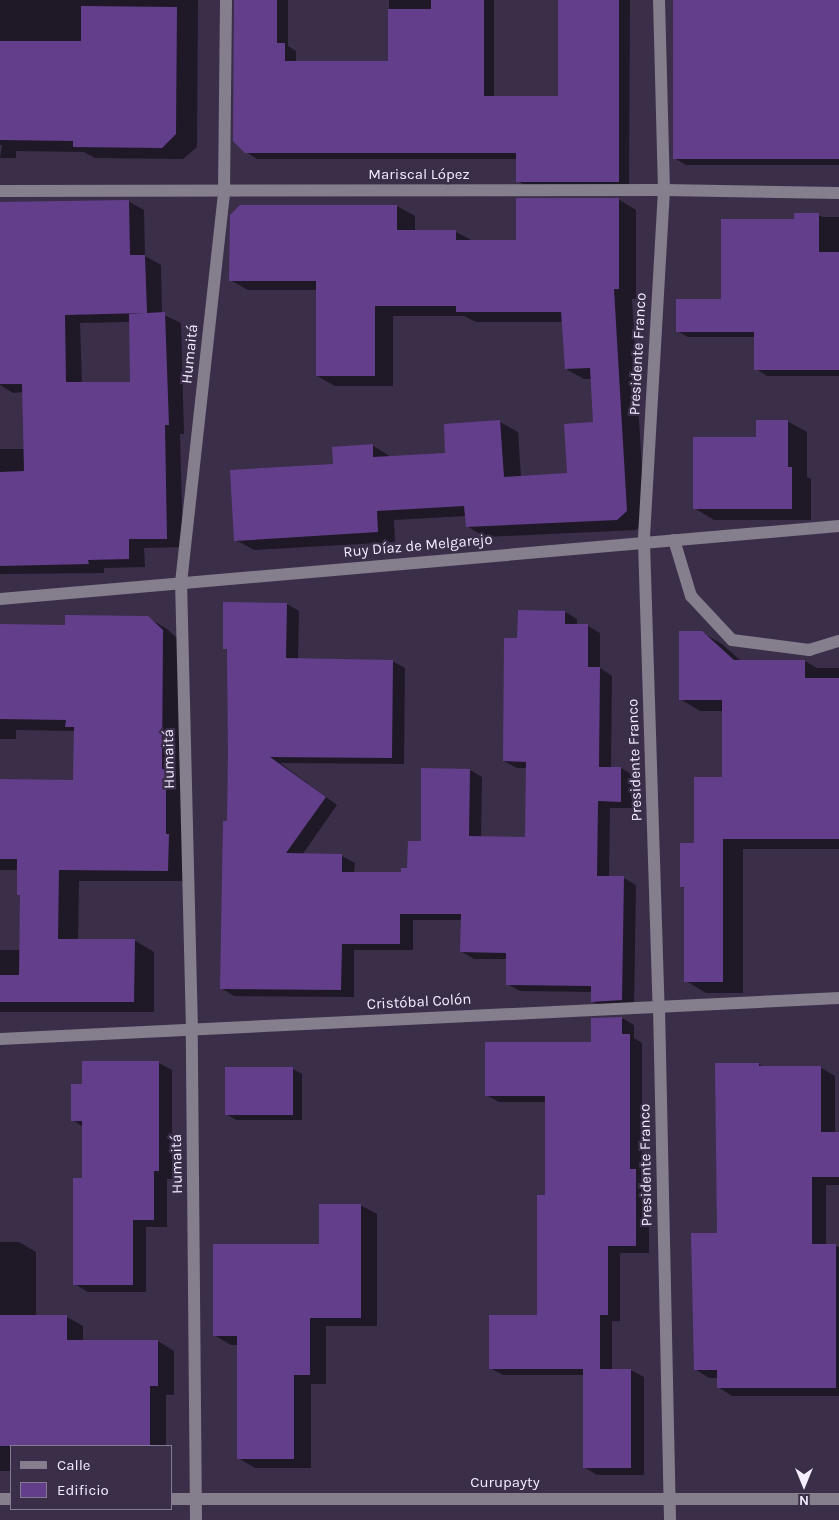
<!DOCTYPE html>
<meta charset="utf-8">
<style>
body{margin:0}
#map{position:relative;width:839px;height:1520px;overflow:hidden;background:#3a2e49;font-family:Karla,sans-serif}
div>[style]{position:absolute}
.shadow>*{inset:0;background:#0007}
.building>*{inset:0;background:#633f8b;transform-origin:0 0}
.minor>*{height:12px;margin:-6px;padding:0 6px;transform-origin:6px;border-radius:6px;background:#847e8d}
span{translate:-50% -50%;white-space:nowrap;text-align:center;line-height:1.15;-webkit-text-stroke:4.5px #3a2e49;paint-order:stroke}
.street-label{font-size:15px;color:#f4edff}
.legend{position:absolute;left:10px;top:1445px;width:162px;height:65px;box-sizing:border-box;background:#3a2e49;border:1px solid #847a92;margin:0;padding:6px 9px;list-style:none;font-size:15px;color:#f4edff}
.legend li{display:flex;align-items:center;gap:10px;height:25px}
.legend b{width:25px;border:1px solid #847a92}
.north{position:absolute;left:779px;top:1460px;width:50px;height:50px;-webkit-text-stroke:4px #3a2e49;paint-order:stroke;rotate:180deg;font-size:14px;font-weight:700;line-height:20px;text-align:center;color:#f4edff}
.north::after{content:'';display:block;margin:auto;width:18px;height:22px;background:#f4edff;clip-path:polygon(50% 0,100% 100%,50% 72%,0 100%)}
</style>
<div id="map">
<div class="shadow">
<div style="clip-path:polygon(0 0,198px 0,197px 147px,183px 159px,95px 158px,84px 152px,16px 151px,16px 158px,0 158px,2px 145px,0 145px)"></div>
<div style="clip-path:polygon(235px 0,288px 0,288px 46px,296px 51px,296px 62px,389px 62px,389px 0,494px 0,494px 97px,559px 97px,559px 0,630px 0,629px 188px,529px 188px,518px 181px,518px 159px,257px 159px,246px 152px)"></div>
<div style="clip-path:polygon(674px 0,839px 0,839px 165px,686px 165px,674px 158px)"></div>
<div style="clip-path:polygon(618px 199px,636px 210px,636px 299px,632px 299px,645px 522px,636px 530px,485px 537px,467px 526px,466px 516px,394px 520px,395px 542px,254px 550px,236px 540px,334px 465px,372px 445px,391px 457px,446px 454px,500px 422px,518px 432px,521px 477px,568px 475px,595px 423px,592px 379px,584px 379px,566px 369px,563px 322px,476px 322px,464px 316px,393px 316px,393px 386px,335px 386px,317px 376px,317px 290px,248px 290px,230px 280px,397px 206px,415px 216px,415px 232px,456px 232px,473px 241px,518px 241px)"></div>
<div style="clip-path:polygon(evenodd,128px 201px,144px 210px,145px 256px,161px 265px,162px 314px,181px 323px,184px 434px,180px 434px,183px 547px,144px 548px,145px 567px,104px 568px,104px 573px,0 574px,0 449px,24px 449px,23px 392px,13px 393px,0 385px,0 203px,128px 201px,130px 322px,132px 384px,82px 384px,80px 323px,130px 322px)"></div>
<div style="clip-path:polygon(818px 215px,823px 217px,839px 217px,839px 376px,767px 376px,756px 369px,756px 337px,688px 337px,677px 331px,722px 301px,795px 221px)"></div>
<div style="clip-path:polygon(787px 421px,807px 432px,807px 477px,811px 479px,811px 520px,714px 520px,694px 508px,758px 438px)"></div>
<div style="clip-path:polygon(287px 604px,299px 611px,298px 660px,392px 661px,405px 668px,404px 764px,280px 763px,337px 805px,302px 855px,342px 856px,355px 863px,354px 873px,402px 873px,409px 869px,422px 843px,470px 770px,482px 777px,481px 837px,527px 838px,528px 768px,517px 768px,504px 761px,519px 639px,565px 612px,577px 619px,577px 626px,588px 626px,600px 633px,600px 668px,612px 676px,611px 768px,621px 768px,633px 775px,633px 808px,610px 808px,609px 877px,624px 878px,636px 885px,634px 1007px,604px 1008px,592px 1001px,592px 992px,520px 991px,507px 984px,507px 959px,474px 959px,462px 952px,462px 920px,413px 920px,413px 950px,354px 950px,354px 997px,234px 996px,221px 988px,228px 822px,229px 651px,224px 648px)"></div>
<div style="clip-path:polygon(147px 617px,167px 629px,182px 643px,188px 881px,79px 881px,78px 940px,134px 940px,154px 952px,154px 1012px,0 1012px,0 950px,21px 950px,22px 896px,19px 894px,19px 870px,0 870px,0 780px,74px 781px,75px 731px,16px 730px,16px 739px,0 739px,0 625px,66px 626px)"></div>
<div style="clip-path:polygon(701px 632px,722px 644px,741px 661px,805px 661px,817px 668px,839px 668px,839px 849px,743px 849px,743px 993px,706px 993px,686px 981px,686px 889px,682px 887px,695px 845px,723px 778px,723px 711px,700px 711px,680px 699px)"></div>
<div style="clip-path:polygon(622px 1018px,634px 1025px,634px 1038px,642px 1043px,642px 1173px,649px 1177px,649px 1253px,620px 1253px,620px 1321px,612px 1321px,612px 1370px,631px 1370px,644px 1377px,644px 1475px,597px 1475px,584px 1467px,584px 1375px,503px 1375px,490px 1368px,538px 1316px,546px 1196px,546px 1102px,499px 1102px,486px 1095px,592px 1043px)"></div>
<div style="clip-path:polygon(159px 1063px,172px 1070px,172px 1179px,167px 1179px,167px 1227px,146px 1227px,146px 1292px,88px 1292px,75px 1284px,83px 1180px,83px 1127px,73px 1120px,83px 1085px)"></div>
<div style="clip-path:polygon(759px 1064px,765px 1068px,821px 1068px,835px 1076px,835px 1134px,839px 1134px,839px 1185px,826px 1185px,826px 1245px,839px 1247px,839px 1396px,732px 1396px,718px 1387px,718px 1378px,709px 1378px,695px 1369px,718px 1234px)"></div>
<div style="clip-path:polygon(293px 1069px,302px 1074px,302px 1120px,236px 1120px,226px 1114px)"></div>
<div style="clip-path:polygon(360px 1205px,377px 1214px,377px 1326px,326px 1326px,326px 1384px,311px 1384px,311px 1468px,255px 1468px,238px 1458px,238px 1345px,231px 1345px,214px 1335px,320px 1245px)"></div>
<div style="clip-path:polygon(0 1242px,19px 1242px,36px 1252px,36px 1317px,67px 1317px,83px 1326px,83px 1341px,158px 1341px,174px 1351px,174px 1395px,166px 1395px,166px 1446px,11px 1446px,11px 1471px,0 1471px)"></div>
</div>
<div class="building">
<div style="clip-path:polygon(234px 0,277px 0,277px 43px,285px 43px,285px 61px,388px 61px,388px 9px,431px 9px,431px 0,484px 0,484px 96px,558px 96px,558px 0,619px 0,619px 182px,516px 182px,516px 153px,245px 153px,233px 141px)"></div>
<div style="left:673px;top:0;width:166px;height:159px"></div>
<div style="clip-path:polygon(81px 6px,177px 7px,176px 134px,162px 148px,73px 147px,73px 141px,0 140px,0 41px,81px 41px)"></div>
<div style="clip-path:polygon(516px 198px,619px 198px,619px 289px,614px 289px,627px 511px,617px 520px,466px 527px,464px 506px,377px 511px,378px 532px,234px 541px,230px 470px,333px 464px,332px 447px,373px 444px,373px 457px,445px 453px,444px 424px,500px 420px,504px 477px,567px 473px,564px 424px,593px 422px,590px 368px,565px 369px,561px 312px,456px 312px,456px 306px,375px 306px,375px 376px,316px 376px,316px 281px,229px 281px,230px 215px,240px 205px,397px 205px,397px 230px,456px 230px,456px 240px,516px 240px)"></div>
<div style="clip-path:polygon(evenodd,129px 200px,130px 255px,145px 255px,147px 313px,165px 312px,169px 425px,165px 425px,167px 539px,129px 539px,129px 559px,88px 560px,89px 564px,0 566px,0 472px,24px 471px,22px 384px,0 384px,0 202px,129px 200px,147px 313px,129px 314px,130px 382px,66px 382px,65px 315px,147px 313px)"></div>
<div style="clip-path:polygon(794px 213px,819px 213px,819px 252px,839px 252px,839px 370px,754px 370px,754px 332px,676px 332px,676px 299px,721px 299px,721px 219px,794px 219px)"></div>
<div style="clip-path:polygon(756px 420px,788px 420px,788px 467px,792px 467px,792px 509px,693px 509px,693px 437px,756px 437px)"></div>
<div style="clip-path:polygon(223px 602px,287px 603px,286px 658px,393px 660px,392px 758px,270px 757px,326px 797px,286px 853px,342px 854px,342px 872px,401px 872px,401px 868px,407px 868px,408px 841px,421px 841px,421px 768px,470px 769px,469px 836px,525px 837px,526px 762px,503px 761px,504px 638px,517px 638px,518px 610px,565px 611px,565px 624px,588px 624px,588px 667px,600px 667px,599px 767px,621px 767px,621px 802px,598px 801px,597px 876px,624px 876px,622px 1000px,591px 1002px,591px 986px,506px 985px,506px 953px,460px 952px,461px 914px,400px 914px,400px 944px,342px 944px,341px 990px,220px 989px,223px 821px,227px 821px,228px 756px,227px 649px,223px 649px)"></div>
<div style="clip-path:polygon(65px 615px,148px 616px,163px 630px,162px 769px,166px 770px,166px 834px,169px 834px,168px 871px,59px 870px,58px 939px,135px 939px,134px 1002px,0 1002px,0 975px,19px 975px,20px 895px,17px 895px,17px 859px,0 859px,0 779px,73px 780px,74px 727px,65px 727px,66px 720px,0 719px,0 624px,65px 625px)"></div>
<div style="clip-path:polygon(679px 631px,702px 631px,734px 660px,805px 660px,805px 678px,839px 678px,839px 839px,723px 839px,723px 982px,684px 982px,684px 887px,680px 887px,680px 843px,694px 843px,694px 777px,722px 777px,722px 700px,679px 700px)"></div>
<div style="clip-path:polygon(622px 1017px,622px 1034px,630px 1034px,630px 1169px,636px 1169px,636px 1246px,608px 1246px,608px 1315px,600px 1315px,600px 1369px,631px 1369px,631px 1468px,583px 1468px,583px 1369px,489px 1369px,489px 1315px,537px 1315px,537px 1195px,545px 1195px,545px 1096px,485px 1096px,485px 1042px,591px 1042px,591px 1018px)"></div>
<div style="clip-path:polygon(82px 1061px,159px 1061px,159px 1171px,154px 1171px,154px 1220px,133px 1220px,133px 1285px,73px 1285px,73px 1178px,82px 1178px,82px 1121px,71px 1121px,71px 1084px,82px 1084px)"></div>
<div style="clip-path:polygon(715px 1063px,759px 1063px,759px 1066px,821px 1066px,821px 1132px,839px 1132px,839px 1177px,812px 1177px,812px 1244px,836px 1244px,836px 1388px,717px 1388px,717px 1370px,694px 1370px,691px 1233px,717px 1233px)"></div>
<div style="left:225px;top:1067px;width:68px;height:48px"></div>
<div style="clip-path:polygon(319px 1204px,361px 1204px,361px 1318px,310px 1318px,310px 1375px,294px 1375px,294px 1459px,237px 1459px,237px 1336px,213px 1336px,213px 1244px,319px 1244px)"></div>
<div style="clip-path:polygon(0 1315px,67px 1315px,67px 1340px,158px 1340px,158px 1386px,150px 1386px,150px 1446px,0 1446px)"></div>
</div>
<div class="minor">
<div style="left:659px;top:0;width:190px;rotate:88.5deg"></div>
<div style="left:664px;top:190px;width:353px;rotate:93.3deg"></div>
<div style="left:644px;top:542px;width:465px;rotate:88.2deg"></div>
<div style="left:659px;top:1007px;width:513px;rotate:88.77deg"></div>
<div style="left:0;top:191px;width:664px;rotate:-0.09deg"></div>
<div style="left:664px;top:190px;width:175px;rotate:1deg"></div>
<div style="left:674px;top:540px;width:59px;rotate:73.1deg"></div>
<div style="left:691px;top:596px;width:60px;rotate:47deg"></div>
<div style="left:732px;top:640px;width:78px;rotate:7.4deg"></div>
<div style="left:809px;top:650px;width:31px;rotate:-17deg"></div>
<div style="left:0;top:599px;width:842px;rotate:-4.97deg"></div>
<div style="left:0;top:1039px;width:840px;rotate:-2.8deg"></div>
<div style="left:0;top:1499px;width:11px"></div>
<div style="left:171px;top:1499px;width:668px"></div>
<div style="left:196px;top:1520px;width:490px;rotate:-90.5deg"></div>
<div style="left:192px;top:1030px;width:447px;rotate:-91.4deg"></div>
<div style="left:181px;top:583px;width:393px;rotate:-83.7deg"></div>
<div style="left:224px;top:192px;width:192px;rotate:-89.4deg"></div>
</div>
<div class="street-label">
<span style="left:419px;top:175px">Mariscal López</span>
<span style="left:190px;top:354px;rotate:-84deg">Humaitá</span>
<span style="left:638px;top:354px;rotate:-87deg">Presidente Franco</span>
<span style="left:418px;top:546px;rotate:-5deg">Ruy Díaz de Melgarejo</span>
<span style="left:169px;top:759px;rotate:-91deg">Humaitá</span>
<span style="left:635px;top:760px;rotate:-92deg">Presidente Franco</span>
<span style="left:419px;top:1002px;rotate:-3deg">Cristóbal Colón</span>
<span style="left:177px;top:1164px;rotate:-91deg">Humaitá</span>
<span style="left:646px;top:1165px;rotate:-91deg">Presidente Franco</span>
<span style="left:505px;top:1483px">Curupayty</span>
</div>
<ul class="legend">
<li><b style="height:6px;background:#847e8d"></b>Calle</li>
<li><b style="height:14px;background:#633f8b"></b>Edificio</li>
</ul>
<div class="north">N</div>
</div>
